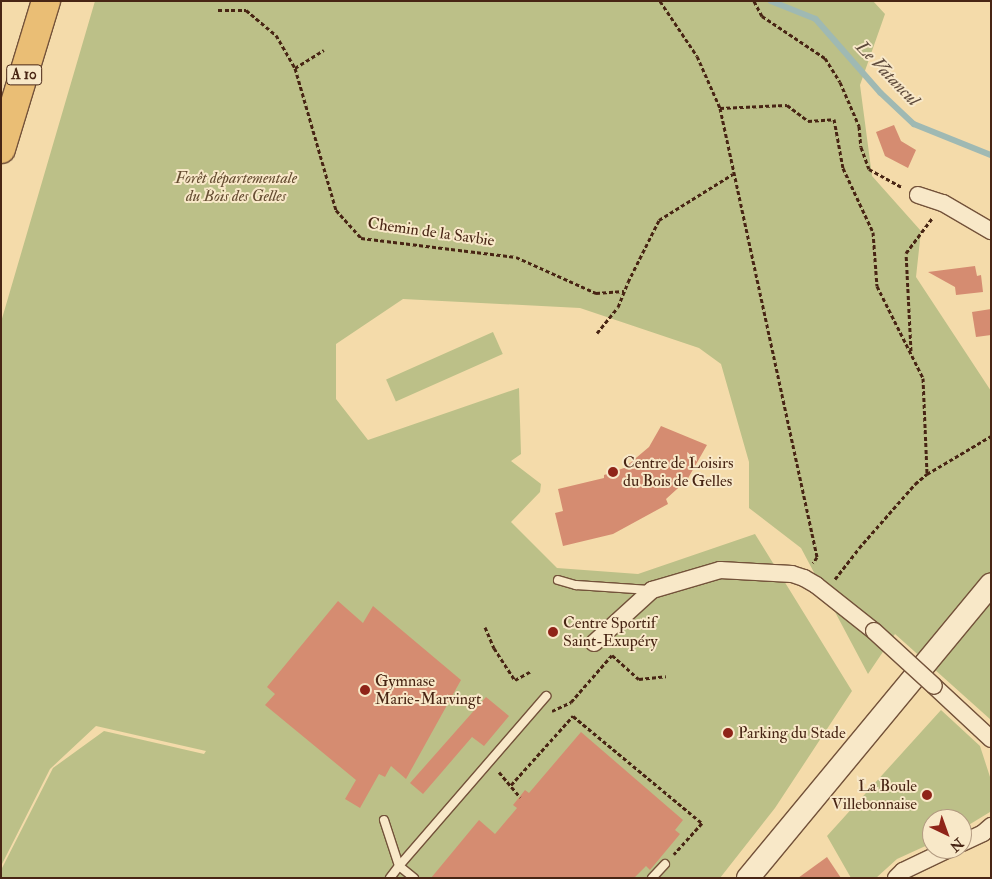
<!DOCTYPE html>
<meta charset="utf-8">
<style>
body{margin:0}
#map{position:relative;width:992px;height:879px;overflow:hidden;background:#f4dbaa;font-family:"IM FELL Double Pica",serif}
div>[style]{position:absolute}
.green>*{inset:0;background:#bcc088;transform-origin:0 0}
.stream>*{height:5.5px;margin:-2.75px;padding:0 2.75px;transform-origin:2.75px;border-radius:2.75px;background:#9fb9b3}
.building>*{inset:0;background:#d58c71}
.path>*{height:3px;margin-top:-1.5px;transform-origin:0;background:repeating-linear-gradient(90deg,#482514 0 4px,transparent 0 6.5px)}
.roads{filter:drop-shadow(1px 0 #73523a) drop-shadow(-1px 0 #73523a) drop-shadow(0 1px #73523a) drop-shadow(0 -1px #73523a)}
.lane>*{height:8px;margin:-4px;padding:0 4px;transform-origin:4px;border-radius:4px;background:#f8e8c8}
.street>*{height:16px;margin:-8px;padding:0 8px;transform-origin:8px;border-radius:8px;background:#f8e8c8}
.secondary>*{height:22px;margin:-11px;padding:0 11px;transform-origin:11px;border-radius:11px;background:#f8e8c8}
.highway>*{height:28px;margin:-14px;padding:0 14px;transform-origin:14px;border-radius:14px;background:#eabe75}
.bridges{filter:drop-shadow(1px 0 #73523a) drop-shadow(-1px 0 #73523a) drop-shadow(0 1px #73523a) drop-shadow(0 -1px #73523a)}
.street-bridge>*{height:16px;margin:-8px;padding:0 8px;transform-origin:8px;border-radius:8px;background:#f8e8c8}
.dots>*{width:14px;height:14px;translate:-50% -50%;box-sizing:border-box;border:2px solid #f8e8c8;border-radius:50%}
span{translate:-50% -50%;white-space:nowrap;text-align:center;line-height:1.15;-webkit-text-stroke:4px #f8e8c8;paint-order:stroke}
.shield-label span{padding:1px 4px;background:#f8e8c8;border:1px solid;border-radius:4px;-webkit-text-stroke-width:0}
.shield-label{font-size:15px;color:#482514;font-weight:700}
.park-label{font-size:16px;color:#654c31;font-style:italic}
.street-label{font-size:16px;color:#482514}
.poi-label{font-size:16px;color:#482514}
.left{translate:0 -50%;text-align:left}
.right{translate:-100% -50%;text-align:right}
.water-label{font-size:18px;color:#5e4a3c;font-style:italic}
.frame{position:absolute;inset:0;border:2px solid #482514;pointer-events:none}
.north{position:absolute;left:922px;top:809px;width:50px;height:50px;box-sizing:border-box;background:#f8e8c8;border:1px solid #b29a80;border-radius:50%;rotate:138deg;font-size:14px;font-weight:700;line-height:20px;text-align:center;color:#482514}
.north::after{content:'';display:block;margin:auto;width:18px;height:22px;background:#8f2418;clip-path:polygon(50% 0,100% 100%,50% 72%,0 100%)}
</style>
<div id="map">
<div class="green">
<div style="clip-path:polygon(95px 1px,873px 1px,885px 14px,860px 85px,872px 176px,921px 231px,916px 277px,991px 391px,991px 720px,895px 634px,868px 674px,801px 548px,749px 508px,749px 462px,721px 364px,699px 348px,580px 308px,403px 299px,336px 344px,336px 399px,368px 440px,519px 388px,521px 454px,511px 461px,541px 484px,540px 492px,511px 522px,557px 568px,638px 574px,755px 534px,852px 691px,775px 808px,720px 878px,1px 878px,1px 870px,53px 768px,104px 731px,204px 754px,206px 751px,96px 726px,50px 769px,1px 866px,1px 322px)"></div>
<div style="left:493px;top:332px;width:24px;height:117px;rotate:66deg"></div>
<div style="clip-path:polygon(941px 710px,980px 746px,991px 780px,990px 812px,962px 829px,962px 819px,932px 819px,932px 843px,897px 859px,876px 878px,851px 878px,827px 836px)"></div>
</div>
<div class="stream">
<div style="left:771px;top:1px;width:48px;rotate:21.8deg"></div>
<div style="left:816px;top:19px;width:98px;rotate:48.7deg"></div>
<div style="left:881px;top:93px;width:45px;rotate:43.2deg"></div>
<div style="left:914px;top:124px;width:83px;rotate:21.9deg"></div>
</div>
<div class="building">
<div style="clip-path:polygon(894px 125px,901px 141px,916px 150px,908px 168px,885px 156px,876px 132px)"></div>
<div style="clip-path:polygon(975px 266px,977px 276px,981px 275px,983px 292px,956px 295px,955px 287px,928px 272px)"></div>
<div style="clip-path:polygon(991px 309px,991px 335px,976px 337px,972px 312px)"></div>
<div style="clip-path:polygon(661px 426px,707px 445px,687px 480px,666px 499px,668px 504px,613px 534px,563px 546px,555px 513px,563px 511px,558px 489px,604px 478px,604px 475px,624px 468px,649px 447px)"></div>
<div style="clip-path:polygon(338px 601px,363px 623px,373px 606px,461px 680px,406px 779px,391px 766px,385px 777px,379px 774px,360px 808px,345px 799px,356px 780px,265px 705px,275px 694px,267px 687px)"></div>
<div style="clip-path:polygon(486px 697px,509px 716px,484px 746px,472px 737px,423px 794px,410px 783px)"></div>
<div style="clip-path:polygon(581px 732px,683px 820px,675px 830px,680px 834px,650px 870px,646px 866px,634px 878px,431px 878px,479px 820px,495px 834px,517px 808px,513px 805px,525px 790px,529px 793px)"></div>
<div style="clip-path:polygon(827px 857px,841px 878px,798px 878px)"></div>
</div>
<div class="path">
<div style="left:660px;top:1px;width:66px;rotate:56.1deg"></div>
<div style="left:697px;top:56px;width:57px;rotate:66.1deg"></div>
<div style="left:720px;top:108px;width:459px;rotate:77.8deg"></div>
<div style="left:817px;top:557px;width:7px;rotate:124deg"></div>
<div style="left:754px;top:1px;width:17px;rotate:62deg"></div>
<div style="left:762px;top:16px;width:76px;rotate:33.7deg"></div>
<div style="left:825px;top:58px;width:28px;rotate:58deg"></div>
<div style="left:840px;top:82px;width:48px;rotate:66.6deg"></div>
<div style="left:859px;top:126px;width:21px;rotate:85deg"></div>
<div style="left:861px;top:147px;width:23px;rotate:70deg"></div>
<div style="left:869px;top:169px;width:38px;rotate:29deg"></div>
<div style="left:218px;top:10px;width:28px"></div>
<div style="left:246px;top:10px;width:39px;rotate:40deg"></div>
<div style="left:276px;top:35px;width:38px;rotate:60deg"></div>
<div style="left:295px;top:68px;width:148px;rotate:73.9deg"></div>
<div style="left:336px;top:210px;width:38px;rotate:48deg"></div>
<div style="left:361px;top:238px;width:156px;rotate:7deg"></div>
<div style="left:516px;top:257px;width:88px;rotate:24.2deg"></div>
<div style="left:596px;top:293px;width:28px;rotate:-4deg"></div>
<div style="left:295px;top:68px;width:34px;rotate:-32deg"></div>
<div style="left:720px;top:108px;width:67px;rotate:-2.6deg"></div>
<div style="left:787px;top:105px;width:26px;rotate:37deg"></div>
<div style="left:808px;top:121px;width:26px;rotate:-4deg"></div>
<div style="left:834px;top:119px;width:50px;rotate:79.6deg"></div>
<div style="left:843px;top:168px;width:71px;rotate:64.9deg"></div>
<div style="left:873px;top:232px;width:54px;rotate:85.8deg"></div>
<div style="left:877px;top:286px;width:103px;rotate:63.4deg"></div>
<div style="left:923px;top:378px;width:96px;rotate:87.6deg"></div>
<div style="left:597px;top:333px;width:33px;rotate:-51deg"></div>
<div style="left:618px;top:307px;width:27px;rotate:-68deg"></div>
<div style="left:628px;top:282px;width:69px;rotate:-63.4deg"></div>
<div style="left:659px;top:220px;width:87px;rotate:-31.9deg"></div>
<div style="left:911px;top:351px;width:98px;rotate:-92.9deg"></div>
<div style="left:906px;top:253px;width:45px;rotate:-53.1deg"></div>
<div style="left:835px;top:579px;width:39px;rotate:-52deg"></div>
<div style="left:859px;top:548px;width:85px;rotate:-48.8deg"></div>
<div style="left:915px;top:484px;width:16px;rotate:-40deg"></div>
<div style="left:927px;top:474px;width:74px;rotate:-30.7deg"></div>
<div style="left:485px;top:627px;width:23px;rotate:67deg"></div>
<div style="left:494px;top:648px;width:38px;rotate:57deg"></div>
<div style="left:515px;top:680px;width:18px;rotate:-29deg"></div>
<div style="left:552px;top:711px;width:21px;rotate:-25deg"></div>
<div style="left:571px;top:702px;width:62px;rotate:-48.9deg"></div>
<div style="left:612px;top:655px;width:36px;rotate:42deg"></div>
<div style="left:639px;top:679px;width:27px;rotate:-6deg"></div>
<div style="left:499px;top:772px;width:33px;rotate:50deg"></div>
<div style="left:511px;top:785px;width:93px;rotate:-48.1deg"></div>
<div style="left:573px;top:716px;width:168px;rotate:39.7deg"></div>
<div style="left:702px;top:823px;width:42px;rotate:132.1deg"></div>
</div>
<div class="roads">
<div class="lane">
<div style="left:558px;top:580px;width:19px;rotate:16deg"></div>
<div style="left:576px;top:585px;width:74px;rotate:3.9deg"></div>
<div style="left:384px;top:820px;width:48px;rotate:71.9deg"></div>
<div style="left:399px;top:866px;width:15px;rotate:127deg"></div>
<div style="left:414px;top:878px;width:19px;rotate:-141deg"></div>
<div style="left:399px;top:866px;width:225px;rotate:-49.1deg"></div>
<div style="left:652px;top:878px;width:19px;rotate:-47deg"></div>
</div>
<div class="street">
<div style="left:918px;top:195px;width:26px;rotate:18deg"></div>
<div style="left:943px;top:203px;width:56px;rotate:30.3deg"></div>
<div style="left:594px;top:643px;width:79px;rotate:-42.4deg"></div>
<div style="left:652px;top:590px;width:71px;rotate:-16.4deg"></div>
<div style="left:720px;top:570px;width:72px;rotate:3.2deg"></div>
<div style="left:792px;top:574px;width:13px;rotate:18deg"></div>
<div style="left:804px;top:578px;width:14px;rotate:30deg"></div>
<div style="left:816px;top:585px;width:74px;rotate:38.4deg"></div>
<div style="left:934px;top:686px;width:78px;rotate:42.9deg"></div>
<div style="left:962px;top:843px;width:23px;rotate:-25deg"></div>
<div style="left:983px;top:833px;width:11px;rotate:-41deg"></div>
<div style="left:896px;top:878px;width:10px;rotate:-45deg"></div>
<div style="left:903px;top:871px;width:51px;rotate:-25.6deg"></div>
</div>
<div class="secondary">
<div style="left:748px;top:878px;width:381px;rotate:-50.4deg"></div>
</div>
<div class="highway">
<div style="left:1px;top:149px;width:155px;rotate:-73.1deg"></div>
</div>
</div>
<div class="bridges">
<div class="street-bridge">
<div style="left:874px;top:631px;width:81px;rotate:42.5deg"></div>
</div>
</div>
<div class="dots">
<div style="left:613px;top:472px;background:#8f2418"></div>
<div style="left:553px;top:632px;background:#8f2418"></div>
<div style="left:365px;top:690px;background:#8f2418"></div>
<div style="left:728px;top:733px;background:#8f2418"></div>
<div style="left:927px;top:795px;background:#8f2418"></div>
</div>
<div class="shield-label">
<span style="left:24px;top:75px">A 10</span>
</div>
<div class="park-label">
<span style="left:236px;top:187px">Forêt départementale<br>du Bois des Gelles</span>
</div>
<div class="street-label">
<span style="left:431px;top:232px;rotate:8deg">Chemin de la Savbie</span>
</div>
<div class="poi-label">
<span class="left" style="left:623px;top:472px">Centre de Loisirs<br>du Bois de Gelles</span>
<span class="left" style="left:563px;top:632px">Centre Sportif<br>Saint-Exupéry</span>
<span class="left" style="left:375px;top:690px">Gymnase<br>Marie-Marvingt</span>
<span class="left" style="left:738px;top:733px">Parking du Stade</span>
<span class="right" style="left:917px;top:795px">La Boule<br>Villebonnaise</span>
</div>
<div class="water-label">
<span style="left:887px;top:74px;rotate:46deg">Le Vatancul</span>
</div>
<div class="frame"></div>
<div class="north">N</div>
</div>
